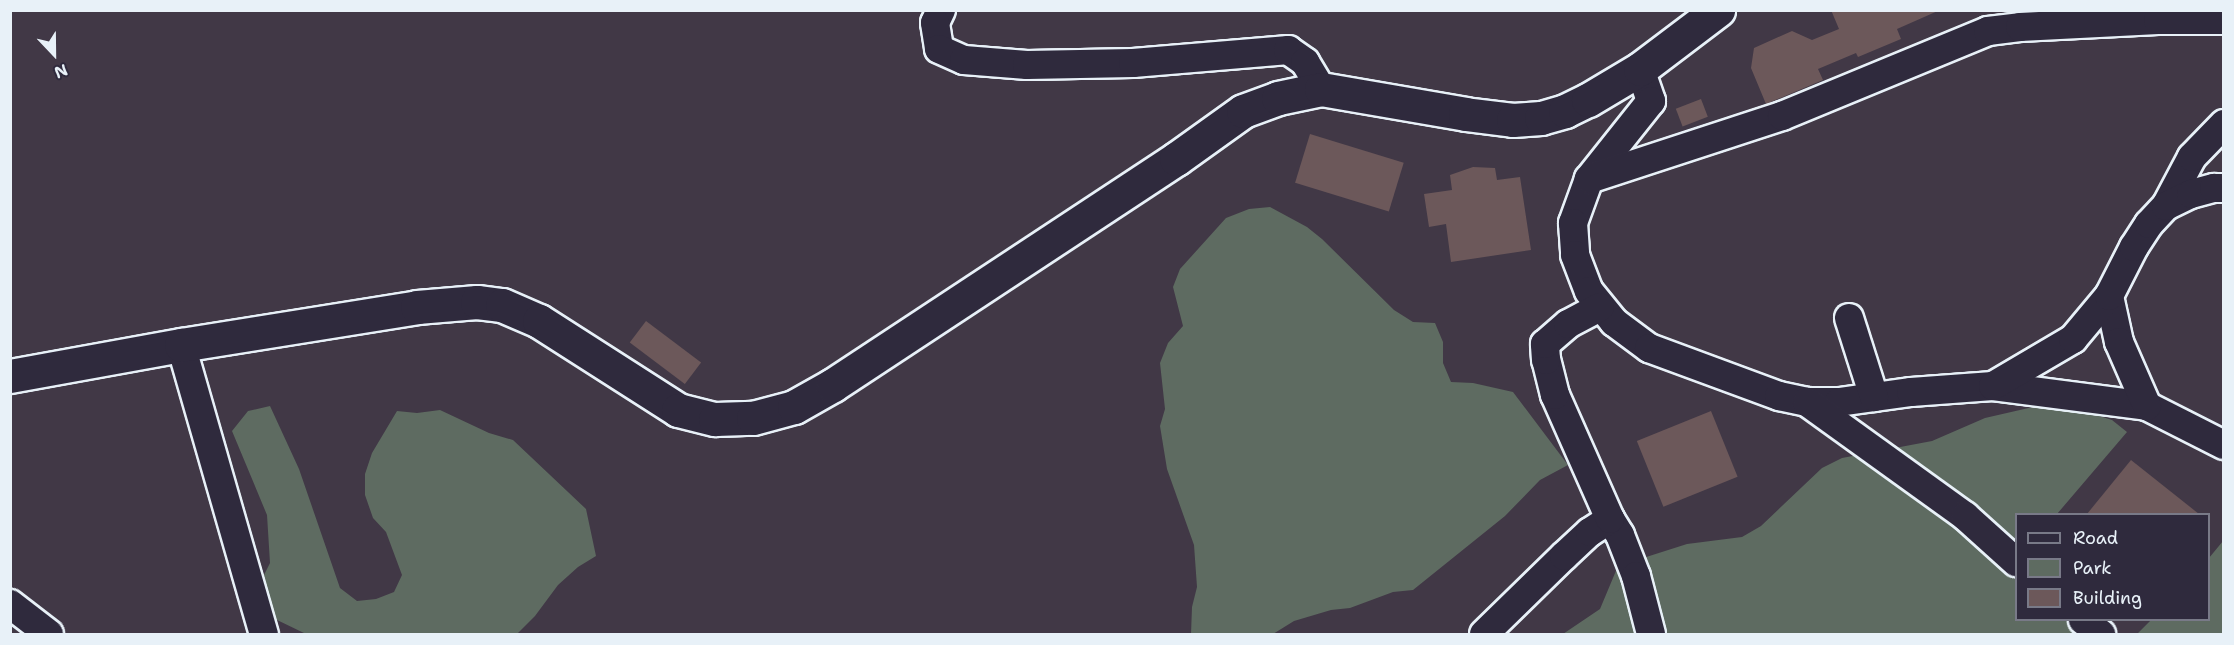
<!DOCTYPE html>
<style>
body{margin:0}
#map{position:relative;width:2234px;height:645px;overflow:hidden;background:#413846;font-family:"Shantell Sans",sans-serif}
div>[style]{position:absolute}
.green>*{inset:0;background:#5e6b61}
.building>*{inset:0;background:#6c585a;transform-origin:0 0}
.roads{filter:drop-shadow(2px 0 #e8f1f8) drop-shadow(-2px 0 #e8f1f8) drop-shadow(0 2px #e8f1f8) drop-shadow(0 -2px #e8f1f8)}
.minor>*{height:28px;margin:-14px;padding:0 14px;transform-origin:14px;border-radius:14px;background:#2f2a3d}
.tertiary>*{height:33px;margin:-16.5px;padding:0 16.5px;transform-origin:16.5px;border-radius:16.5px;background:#2f2a3d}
span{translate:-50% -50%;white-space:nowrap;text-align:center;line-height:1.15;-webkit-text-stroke:5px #2f2a3d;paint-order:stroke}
.frame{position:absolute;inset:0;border:12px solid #e8f1f8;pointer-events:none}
.legend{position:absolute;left:2015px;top:513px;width:195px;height:108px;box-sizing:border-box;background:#2f2a3d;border:2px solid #797a88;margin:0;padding:8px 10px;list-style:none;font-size:18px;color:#e8f1f8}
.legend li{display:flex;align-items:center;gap:12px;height:30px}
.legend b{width:30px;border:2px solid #797a88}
.north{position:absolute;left:24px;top:24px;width:60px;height:60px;-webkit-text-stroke:4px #2f2a3d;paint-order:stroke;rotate:158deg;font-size:16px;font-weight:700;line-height:24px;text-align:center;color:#e8f1f8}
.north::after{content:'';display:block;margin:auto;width:21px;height:27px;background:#e8f1f8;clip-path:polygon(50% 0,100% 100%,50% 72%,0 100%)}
</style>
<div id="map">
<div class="green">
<div style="clip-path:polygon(1270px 207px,1307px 227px,1322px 239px,1394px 310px,1413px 322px,1435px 323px,1443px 342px,1443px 363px,1451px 382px,1473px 383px,1513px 392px,1568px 465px,1540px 480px,1505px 516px,1413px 590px,1393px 592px,1350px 608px,1331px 610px,1294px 621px,1273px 634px,1191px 634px,1192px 607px,1197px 587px,1194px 545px,1167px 469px,1160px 426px,1165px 409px,1160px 363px,1168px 343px,1183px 326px,1173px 287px,1180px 269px,1226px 218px,1249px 209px)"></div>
<div style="clip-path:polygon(2055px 402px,2112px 420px,2127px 432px,2057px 514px,2016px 514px,2016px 620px,2097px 620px,2115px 634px,1563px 634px,1600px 609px,1618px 566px,1687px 544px,1742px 537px,1761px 526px,1822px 468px,1842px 458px,1932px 441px,1985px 418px)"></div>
<div style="clip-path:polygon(270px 406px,299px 469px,340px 588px,357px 601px,376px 599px,394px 592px,402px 575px,386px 532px,373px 518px,365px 495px,365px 474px,372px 453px,397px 411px,417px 413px,440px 410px,489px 433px,513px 440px,586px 509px,596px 556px,578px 567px,558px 585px,535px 616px,517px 634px,306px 634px,275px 619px,263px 604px,260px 583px,270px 563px,267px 515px,232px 431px,248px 411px)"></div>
<div style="clip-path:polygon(2223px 541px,2223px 634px,2137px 634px,2151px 620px,2208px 620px,2209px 558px)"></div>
</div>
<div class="building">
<div style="clip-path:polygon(1831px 10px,1940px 10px,1897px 29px,1901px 39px,1858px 57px,1856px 53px,1818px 69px,1823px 80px,1766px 104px,1751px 68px,1754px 48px,1792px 31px,1812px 40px,1839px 29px)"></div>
<div style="left:1701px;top:99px;width:19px;height:27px;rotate:69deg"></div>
<div style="left:1310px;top:134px;width:98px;height:51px;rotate:17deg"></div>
<div style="clip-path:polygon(1473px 167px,1495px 168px,1497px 180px,1520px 177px,1531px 250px,1451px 262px,1446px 224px,1429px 227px,1424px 194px,1452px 190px,1450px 175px)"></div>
<div style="left:646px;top:321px;width:69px;height:27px;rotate:37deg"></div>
<div style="left:1711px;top:411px;width:71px;height:80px;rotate:68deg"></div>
<div style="clip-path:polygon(2131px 460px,2199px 514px,2087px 514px)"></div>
</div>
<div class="roads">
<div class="minor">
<div style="left:941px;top:10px;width:14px;rotate:115deg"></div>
<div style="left:935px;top:23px;width:26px;rotate:81deg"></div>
<div style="left:939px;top:49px;width:27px;rotate:24deg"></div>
<div style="left:964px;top:60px;width:63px;rotate:4.5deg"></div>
<div style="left:1027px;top:65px;width:106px;rotate:-1.1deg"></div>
<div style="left:1133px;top:63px;width:156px;rotate:-4.8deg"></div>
<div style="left:1288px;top:50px;width:21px;rotate:35deg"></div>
<div style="left:1305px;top:62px;width:31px;rotate:59deg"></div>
<div style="left:1640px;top:69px;width:34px;rotate:71deg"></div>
<div style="left:1651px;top:101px;width:100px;rotate:128.5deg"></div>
<div style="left:1589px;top:179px;width:47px;rotate:110deg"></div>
<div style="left:1573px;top:223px;width:32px;rotate:86deg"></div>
<div style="left:1575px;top:255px;width:39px;rotate:69deg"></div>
<div style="left:1589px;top:291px;width:40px;rotate:51deg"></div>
<div style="left:1614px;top:322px;width:44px;rotate:36.6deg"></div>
<div style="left:1649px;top:348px;width:139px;rotate:20.3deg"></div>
<div style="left:1779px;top:396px;width:29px;rotate:12deg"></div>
<div style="left:1807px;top:402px;width:32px"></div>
<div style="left:1839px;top:402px;width:73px;rotate:-7.9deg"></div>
<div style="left:1911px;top:392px;width:82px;rotate:-4.2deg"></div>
<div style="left:1993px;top:386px;width:155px;rotate:7.4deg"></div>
<div style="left:2147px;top:406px;width:86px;rotate:26.9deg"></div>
<div style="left:1589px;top:179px;width:203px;rotate:-18.1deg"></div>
<div style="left:1782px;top:116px;width:223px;rotate:-22.4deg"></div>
<div style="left:1988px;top:31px;width:32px;rotate:-7deg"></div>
<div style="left:2020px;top:27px;width:138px;rotate:-2.9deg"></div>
<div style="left:2158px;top:20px;width:66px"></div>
<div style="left:2166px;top:206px;width:55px;rotate:-62deg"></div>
<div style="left:2192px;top:157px;width:46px;rotate:-45.9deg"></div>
<div style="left:2109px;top:296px;width:47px;rotate:77.7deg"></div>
<div style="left:2119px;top:342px;width:70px;rotate:66.4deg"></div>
<div style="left:1849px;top:318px;width:83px;rotate:72.4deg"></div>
<div style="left:181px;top:345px;width:301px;rotate:74deg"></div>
<div style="left:1993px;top:386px;width:93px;rotate:-30.4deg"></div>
<div style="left:2073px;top:339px;width:56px;rotate:-50.1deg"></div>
<div style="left:2109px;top:296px;width:55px;rotate:-63deg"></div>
<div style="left:2134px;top:247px;width:27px;rotate:-57deg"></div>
<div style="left:2149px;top:224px;width:25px;rotate:-47deg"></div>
<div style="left:2166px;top:206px;width:28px;rotate:-26deg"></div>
<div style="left:2191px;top:194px;width:24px;rotate:-15deg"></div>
<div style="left:2214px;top:188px;width:10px"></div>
<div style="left:1807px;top:402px;width:195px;rotate:35.8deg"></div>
<div style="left:1965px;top:516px;width:69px;rotate:42deg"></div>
<div style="left:1610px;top:519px;width:19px;rotate:58deg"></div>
<div style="left:1620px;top:535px;width:44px;rotate:68.7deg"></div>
<div style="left:1636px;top:576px;width:60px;rotate:75.5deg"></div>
<div style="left:10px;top:604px;width:49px;rotate:37.6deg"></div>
<div style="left:2083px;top:620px;width:23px;rotate:38deg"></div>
<div style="left:1484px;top:634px;width:112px;rotate:-44.3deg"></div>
<div style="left:1564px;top:556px;width:35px;rotate:-43deg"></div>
<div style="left:1590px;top:532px;width:24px;rotate:-33deg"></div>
<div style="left:1610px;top:519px;width:136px;rotate:-113.9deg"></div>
<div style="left:1555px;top:395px;width:36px;rotate:-104deg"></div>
<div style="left:1546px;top:360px;width:16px;rotate:-94deg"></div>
<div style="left:1545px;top:344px;width:30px;rotate:-41deg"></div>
<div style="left:1568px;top:324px;width:36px;rotate:-28deg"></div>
</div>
<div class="tertiary">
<div style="left:10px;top:376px;width:174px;rotate:-10.3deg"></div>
<div style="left:181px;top:345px;width:239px;rotate:-9.1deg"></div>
<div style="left:417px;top:307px;width:60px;rotate:-4.8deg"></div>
<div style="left:477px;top:302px;width:25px;rotate:7deg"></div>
<div style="left:502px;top:305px;width:40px;rotate:23.4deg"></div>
<div style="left:539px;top:321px;width:165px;rotate:32.6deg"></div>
<div style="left:678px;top:410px;width:38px;rotate:14deg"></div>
<div style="left:715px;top:419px;width:38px;rotate:-2deg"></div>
<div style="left:753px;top:418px;width:42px;rotate:-15deg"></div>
<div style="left:794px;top:407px;width:45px;rotate:-29.4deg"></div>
<div style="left:833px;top:385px;width:411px;rotate:-33.4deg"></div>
<div style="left:1176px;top:159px;width:82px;rotate:-35.6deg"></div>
<div style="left:1243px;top:111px;width:37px;rotate:-20deg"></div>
<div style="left:1278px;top:98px;width:44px;rotate:-11.8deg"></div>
<div style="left:1321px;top:89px;width:146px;rotate:9.8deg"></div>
<div style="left:1465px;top:114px;width:48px;rotate:7.1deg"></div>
<div style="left:1513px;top:120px;width:28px;rotate:-4deg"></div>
<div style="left:1541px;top:118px;width:25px;rotate:-16deg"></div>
<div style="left:1565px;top:111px;width:25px;rotate:-26deg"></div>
<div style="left:1588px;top:100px;width:61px;rotate:-30.8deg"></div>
<div style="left:1640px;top:69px;width:98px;rotate:-37.1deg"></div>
</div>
</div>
<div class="frame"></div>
<ul class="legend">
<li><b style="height:8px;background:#2f2a3d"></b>Road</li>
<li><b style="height:16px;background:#5e6b61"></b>Park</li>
<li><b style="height:16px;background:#6c585a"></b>Building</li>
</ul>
<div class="north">N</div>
</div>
